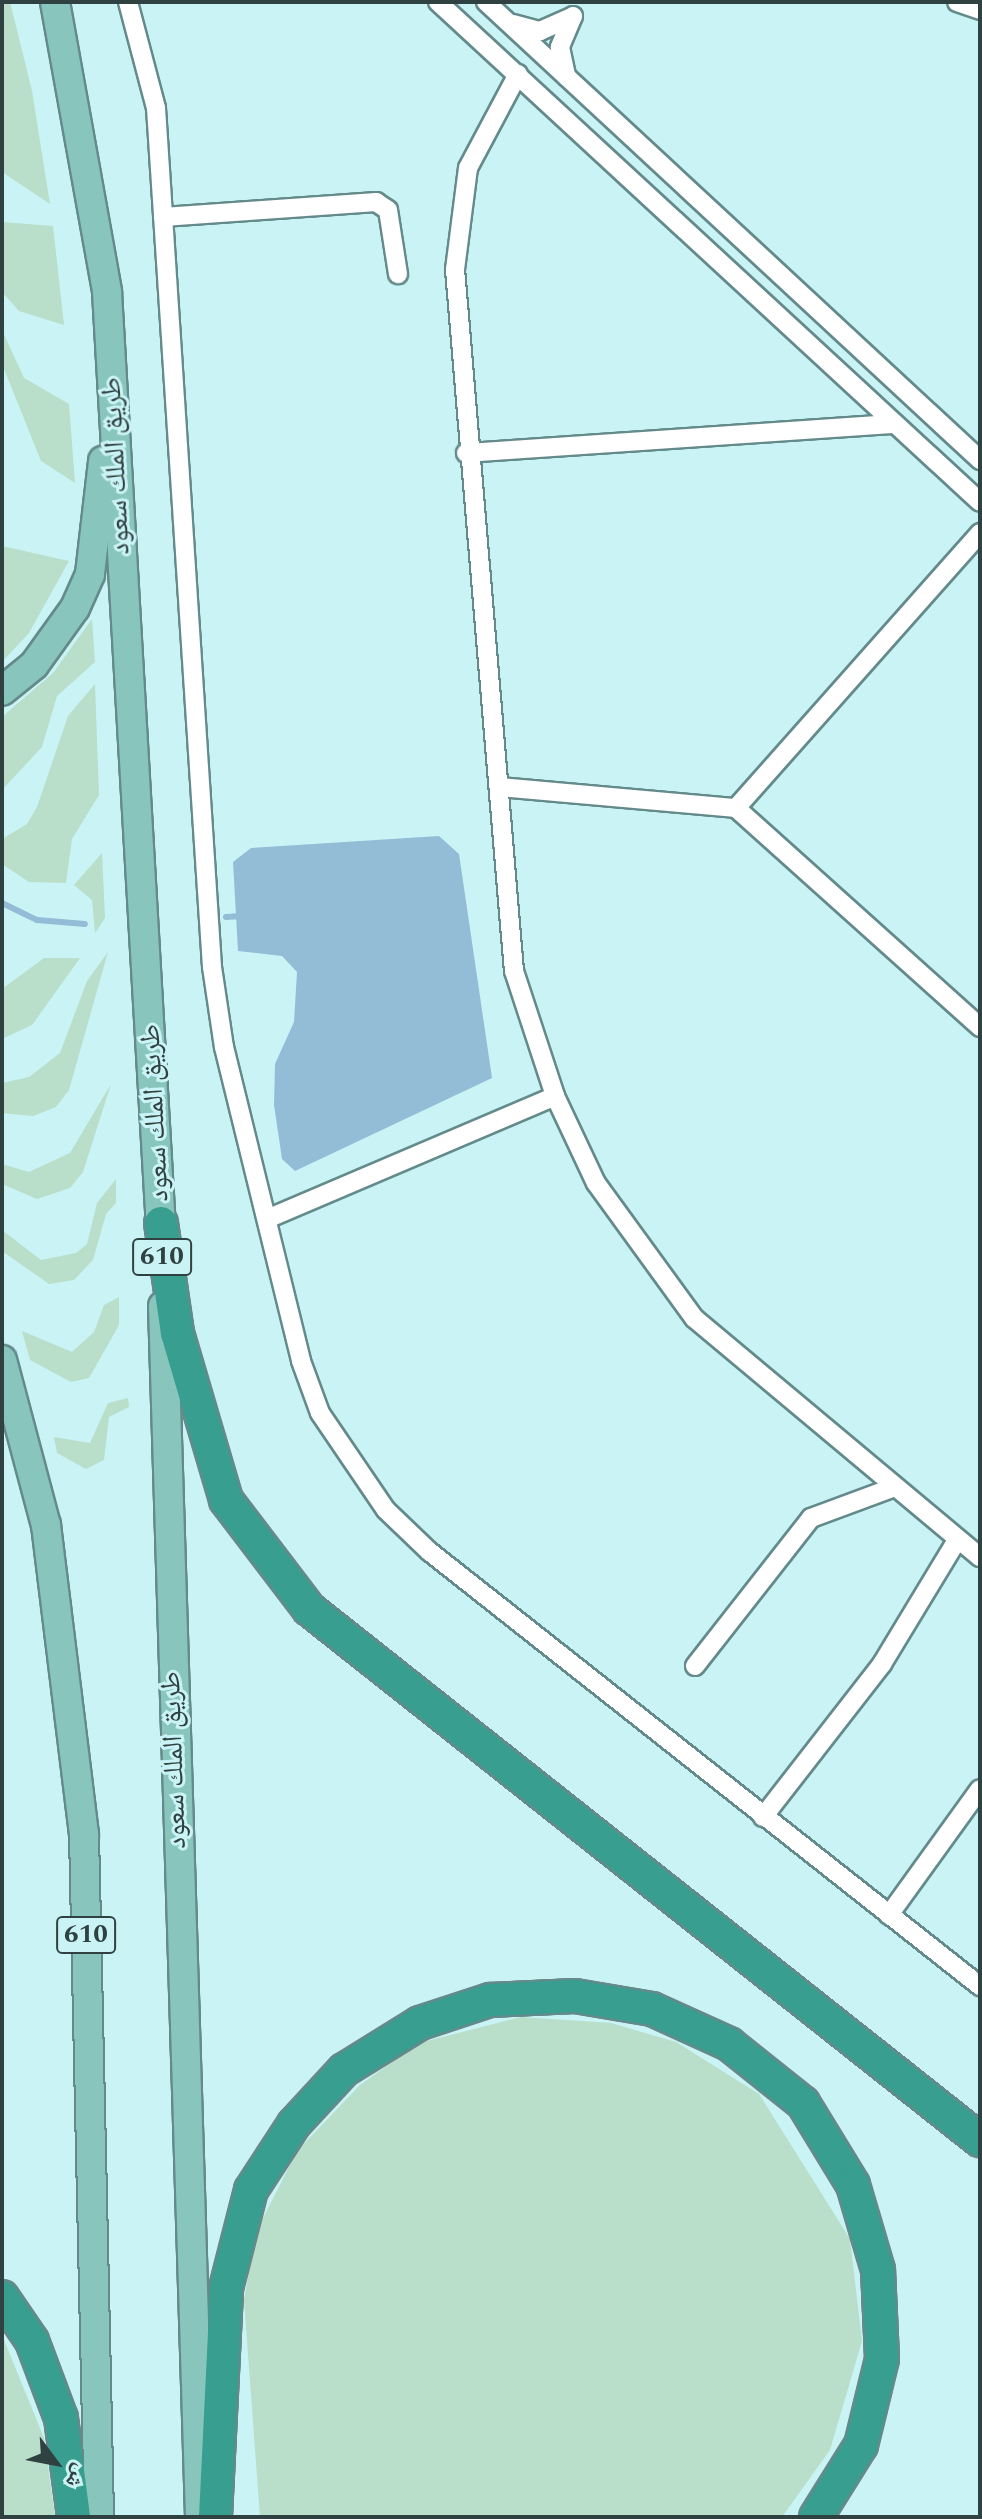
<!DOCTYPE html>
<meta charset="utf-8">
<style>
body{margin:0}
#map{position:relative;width:982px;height:2519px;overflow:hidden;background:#caf3f5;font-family:Spectral,"Noto Naskh Arabic",serif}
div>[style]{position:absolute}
.green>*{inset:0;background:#b9deca}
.water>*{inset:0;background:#93bcd7}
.stream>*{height:6px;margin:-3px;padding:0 3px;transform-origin:3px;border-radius:3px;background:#93bcd7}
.roads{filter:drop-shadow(2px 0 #648a8b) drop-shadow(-2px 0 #648a8b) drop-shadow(0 2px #648a8b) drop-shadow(0 -2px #648a8b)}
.minor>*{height:18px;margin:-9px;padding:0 9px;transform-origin:9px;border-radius:9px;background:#fff}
.primary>*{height:28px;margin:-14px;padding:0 14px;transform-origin:14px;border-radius:14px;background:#88c5bc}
.motorway>*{height:32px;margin:-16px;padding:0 16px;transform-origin:16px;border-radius:16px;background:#389e8f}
span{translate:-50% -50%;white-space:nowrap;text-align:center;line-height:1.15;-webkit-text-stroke:6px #caf3f5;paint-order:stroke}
.shield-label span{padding:2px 6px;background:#caf3f5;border:2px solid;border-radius:6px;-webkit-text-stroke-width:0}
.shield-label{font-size:26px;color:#304141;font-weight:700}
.street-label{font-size:28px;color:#304141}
.frame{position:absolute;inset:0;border:4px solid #304141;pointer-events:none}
.north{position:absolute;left:16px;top:2423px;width:80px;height:80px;-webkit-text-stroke:6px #caf3f5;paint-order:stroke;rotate:122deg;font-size:22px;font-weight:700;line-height:32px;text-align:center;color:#304141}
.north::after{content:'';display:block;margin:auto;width:28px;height:36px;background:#304141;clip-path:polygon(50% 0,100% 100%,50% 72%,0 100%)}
</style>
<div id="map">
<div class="green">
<div style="clip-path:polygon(2px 2px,10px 2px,32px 91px,50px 204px,2px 172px)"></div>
<div style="clip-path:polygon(2px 222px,53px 226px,64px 325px,19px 311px,2px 292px)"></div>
<div style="clip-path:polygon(2px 330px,24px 378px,69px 404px,75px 483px,41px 461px,2px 364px)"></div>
<div style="clip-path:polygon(2px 546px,69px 561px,29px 633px,2px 662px)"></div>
<div style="clip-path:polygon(92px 619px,95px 662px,57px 696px,42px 747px,2px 790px,2px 717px,53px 673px)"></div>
<div style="clip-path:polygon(95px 684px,99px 795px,72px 839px,66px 883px,29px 882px,2px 864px,2px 839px,27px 824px,37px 807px,68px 716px)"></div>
<div style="clip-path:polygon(102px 853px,105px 918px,95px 933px,92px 900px,74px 885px)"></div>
<div style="clip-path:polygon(108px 952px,69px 1090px,56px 1107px,33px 1116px,2px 1113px,2px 1083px,29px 1077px,60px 1053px,87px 981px)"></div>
<div style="clip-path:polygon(44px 958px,80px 958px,32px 1025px,2px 1039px,2px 989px)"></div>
<div style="clip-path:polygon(111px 1084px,83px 1172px,70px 1188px,37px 1199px,2px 1184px,2px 1164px,29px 1172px,70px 1153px)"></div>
<div style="clip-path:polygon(116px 1179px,116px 1203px,106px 1214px,93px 1260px,74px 1280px,49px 1284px,2px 1251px,2px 1230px,41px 1260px,76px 1253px,87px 1244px,97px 1203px)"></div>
<div style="clip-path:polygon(119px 1297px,119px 1325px,89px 1378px,71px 1382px,30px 1360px,22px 1331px,72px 1352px,94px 1332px,104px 1305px)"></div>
<div style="clip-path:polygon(128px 1398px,129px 1407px,109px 1417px,104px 1460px,86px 1469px,57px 1453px,54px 1437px,90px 1443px,108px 1403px)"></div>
<div style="clip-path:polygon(521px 2017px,611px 2023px,676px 2042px,759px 2094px,850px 2239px,862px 2341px,830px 2450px,782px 2517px,260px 2517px,244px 2300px,256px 2232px,297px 2151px,360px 2085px,419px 2043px)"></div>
<div style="clip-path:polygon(2px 2335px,44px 2438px,55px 2517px,2px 2517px)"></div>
</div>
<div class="water">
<div style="clip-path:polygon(439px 836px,459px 854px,492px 1078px,295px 1171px,282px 1159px,274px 1105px,275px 1064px,294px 1022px,297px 972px,282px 956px,238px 951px,233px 862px,251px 848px)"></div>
</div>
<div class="stream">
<div style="left:2px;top:903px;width:39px;rotate:26deg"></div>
<div style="left:37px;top:920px;width:48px;rotate:4.8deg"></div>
<div style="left:226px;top:917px;width:16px;rotate:-4deg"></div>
</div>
<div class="roads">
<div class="minor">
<div style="left:128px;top:2px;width:110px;rotate:75.2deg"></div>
<div style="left:156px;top:108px;width:861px;rotate:86.27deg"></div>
<div style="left:212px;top:967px;width:81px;rotate:81.5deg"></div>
<div style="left:224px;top:1047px;width:323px;rotate:76.2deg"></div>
<div style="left:301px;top:1361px;width:55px;rotate:69.9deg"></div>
<div style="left:320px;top:1413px;width:117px;rotate:55.8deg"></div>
<div style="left:386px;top:1510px;width:61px;rotate:43.7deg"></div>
<div style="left:430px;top:1552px;width:701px;rotate:38.28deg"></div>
<div style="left:438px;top:2px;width:737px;rotate:42.69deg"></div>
<div style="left:486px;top:2px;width:674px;rotate:42.83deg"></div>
<div style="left:957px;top:2px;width:24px;rotate:19deg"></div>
<div style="left:513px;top:24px;width:28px;rotate:15deg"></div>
<div style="left:540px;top:31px;width:36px;rotate:-24deg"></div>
<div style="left:573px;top:16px;width:34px;rotate:113deg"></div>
<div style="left:560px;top:47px;width:30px;rotate:78deg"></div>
<div style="left:518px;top:74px;width:106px;rotate:118deg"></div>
<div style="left:468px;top:168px;width:102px;rotate:97.3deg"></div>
<div style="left:455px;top:269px;width:704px;rotate:85.2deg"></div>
<div style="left:514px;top:971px;width:132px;rotate:71.8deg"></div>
<div style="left:555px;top:1096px;width:96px;rotate:64.8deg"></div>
<div style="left:596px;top:1183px;width:167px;rotate:54deg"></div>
<div style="left:694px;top:1318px;width:373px;rotate:39.9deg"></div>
<div style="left:163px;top:217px;width:214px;rotate:-4deg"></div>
<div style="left:376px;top:202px;width:14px;rotate:34deg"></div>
<div style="left:388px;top:210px;width:65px;rotate:81.1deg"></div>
<div style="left:466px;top:453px;width:429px;rotate:-3.9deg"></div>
<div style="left:500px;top:787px;width:237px;rotate:5.1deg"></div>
<div style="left:736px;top:808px;width:328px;rotate:41.9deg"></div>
<div style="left:736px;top:808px;width:368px;rotate:-48.4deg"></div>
<div style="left:267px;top:1219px;width:313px;rotate:-23.1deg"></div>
<div style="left:695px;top:1666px;width:188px;rotate:-51.9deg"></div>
<div style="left:811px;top:1518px;width:90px;rotate:-20.3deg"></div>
<div style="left:763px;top:1817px;width:194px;rotate:-52.1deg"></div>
<div style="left:882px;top:1664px;width:145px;rotate:-58.8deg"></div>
<div style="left:889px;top:1915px;width:155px;rotate:-54.2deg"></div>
</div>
<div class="primary">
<div style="left:55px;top:2px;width:295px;rotate:79.8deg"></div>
<div style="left:107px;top:292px;width:955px;rotate:86.7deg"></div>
<div style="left:2px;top:691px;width:41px;rotate:-39.1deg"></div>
<div style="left:34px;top:665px;width:70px;rotate:-54.3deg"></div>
<div style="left:75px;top:608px;width:37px;rotate:-66deg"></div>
<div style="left:90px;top:574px;width:114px;rotate:-83.4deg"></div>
<div style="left:163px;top:1306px;width:1212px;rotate:88.25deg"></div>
<div style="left:2px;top:1360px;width:171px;rotate:75.1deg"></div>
<div style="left:46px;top:1525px;width:311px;rotate:83deg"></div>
<div style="left:84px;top:1834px;width:683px;rotate:88.74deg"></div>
</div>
<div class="motorway">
<div style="left:161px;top:1223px;width:111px;rotate:81.7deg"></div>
<div style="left:177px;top:1333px;width:174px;rotate:73.6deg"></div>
<div style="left:226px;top:1500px;width:137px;rotate:52.7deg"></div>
<div style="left:309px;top:1609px;width:856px;rotate:38.36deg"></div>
<div style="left:2px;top:2297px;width:53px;rotate:55.7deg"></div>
<div style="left:32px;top:2341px;width:82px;rotate:69.4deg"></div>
<div style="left:61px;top:2418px;width:100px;rotate:82.5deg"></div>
<div style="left:215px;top:2517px;width:229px;rotate:-87.2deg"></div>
<div style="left:226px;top:2288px;width:101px;rotate:-75.7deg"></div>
<div style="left:251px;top:2190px;width:79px;rotate:-56.9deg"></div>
<div style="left:294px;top:2124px;width:74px;rotate:-47.2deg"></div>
<div style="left:344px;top:2070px;width:89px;rotate:-31.7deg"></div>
<div style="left:420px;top:2023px;width:74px;rotate:-18.2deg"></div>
<div style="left:490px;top:2000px;width:85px;rotate:-2.7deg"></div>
<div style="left:575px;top:1996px;width:78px;rotate:9.6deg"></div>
<div style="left:652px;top:2009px;width:85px;rotate:24.4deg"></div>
<div style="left:729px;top:2044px;width:95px;rotate:38.6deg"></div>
<div style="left:803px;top:2103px;width:96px;rotate:58.6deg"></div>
<div style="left:853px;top:2185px;width:89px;rotate:73.6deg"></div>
<div style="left:878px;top:2270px;width:89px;rotate:87.4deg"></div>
<div style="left:882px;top:2359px;width:89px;rotate:103.7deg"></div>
<div style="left:861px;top:2445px;width:85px;rotate:122deg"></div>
</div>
</div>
<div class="shield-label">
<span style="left:162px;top:1257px">610</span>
<span style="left:86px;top:1935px">610</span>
</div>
<div class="street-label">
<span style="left:116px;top:466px;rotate:-93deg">طريق الملك سعود</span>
<span style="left:155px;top:1113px;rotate:-93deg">طريق الملك سعود</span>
<span style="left:174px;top:1760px;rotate:-92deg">طريق الملك سعود</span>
</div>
<div class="frame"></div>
<div class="north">ش</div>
</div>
